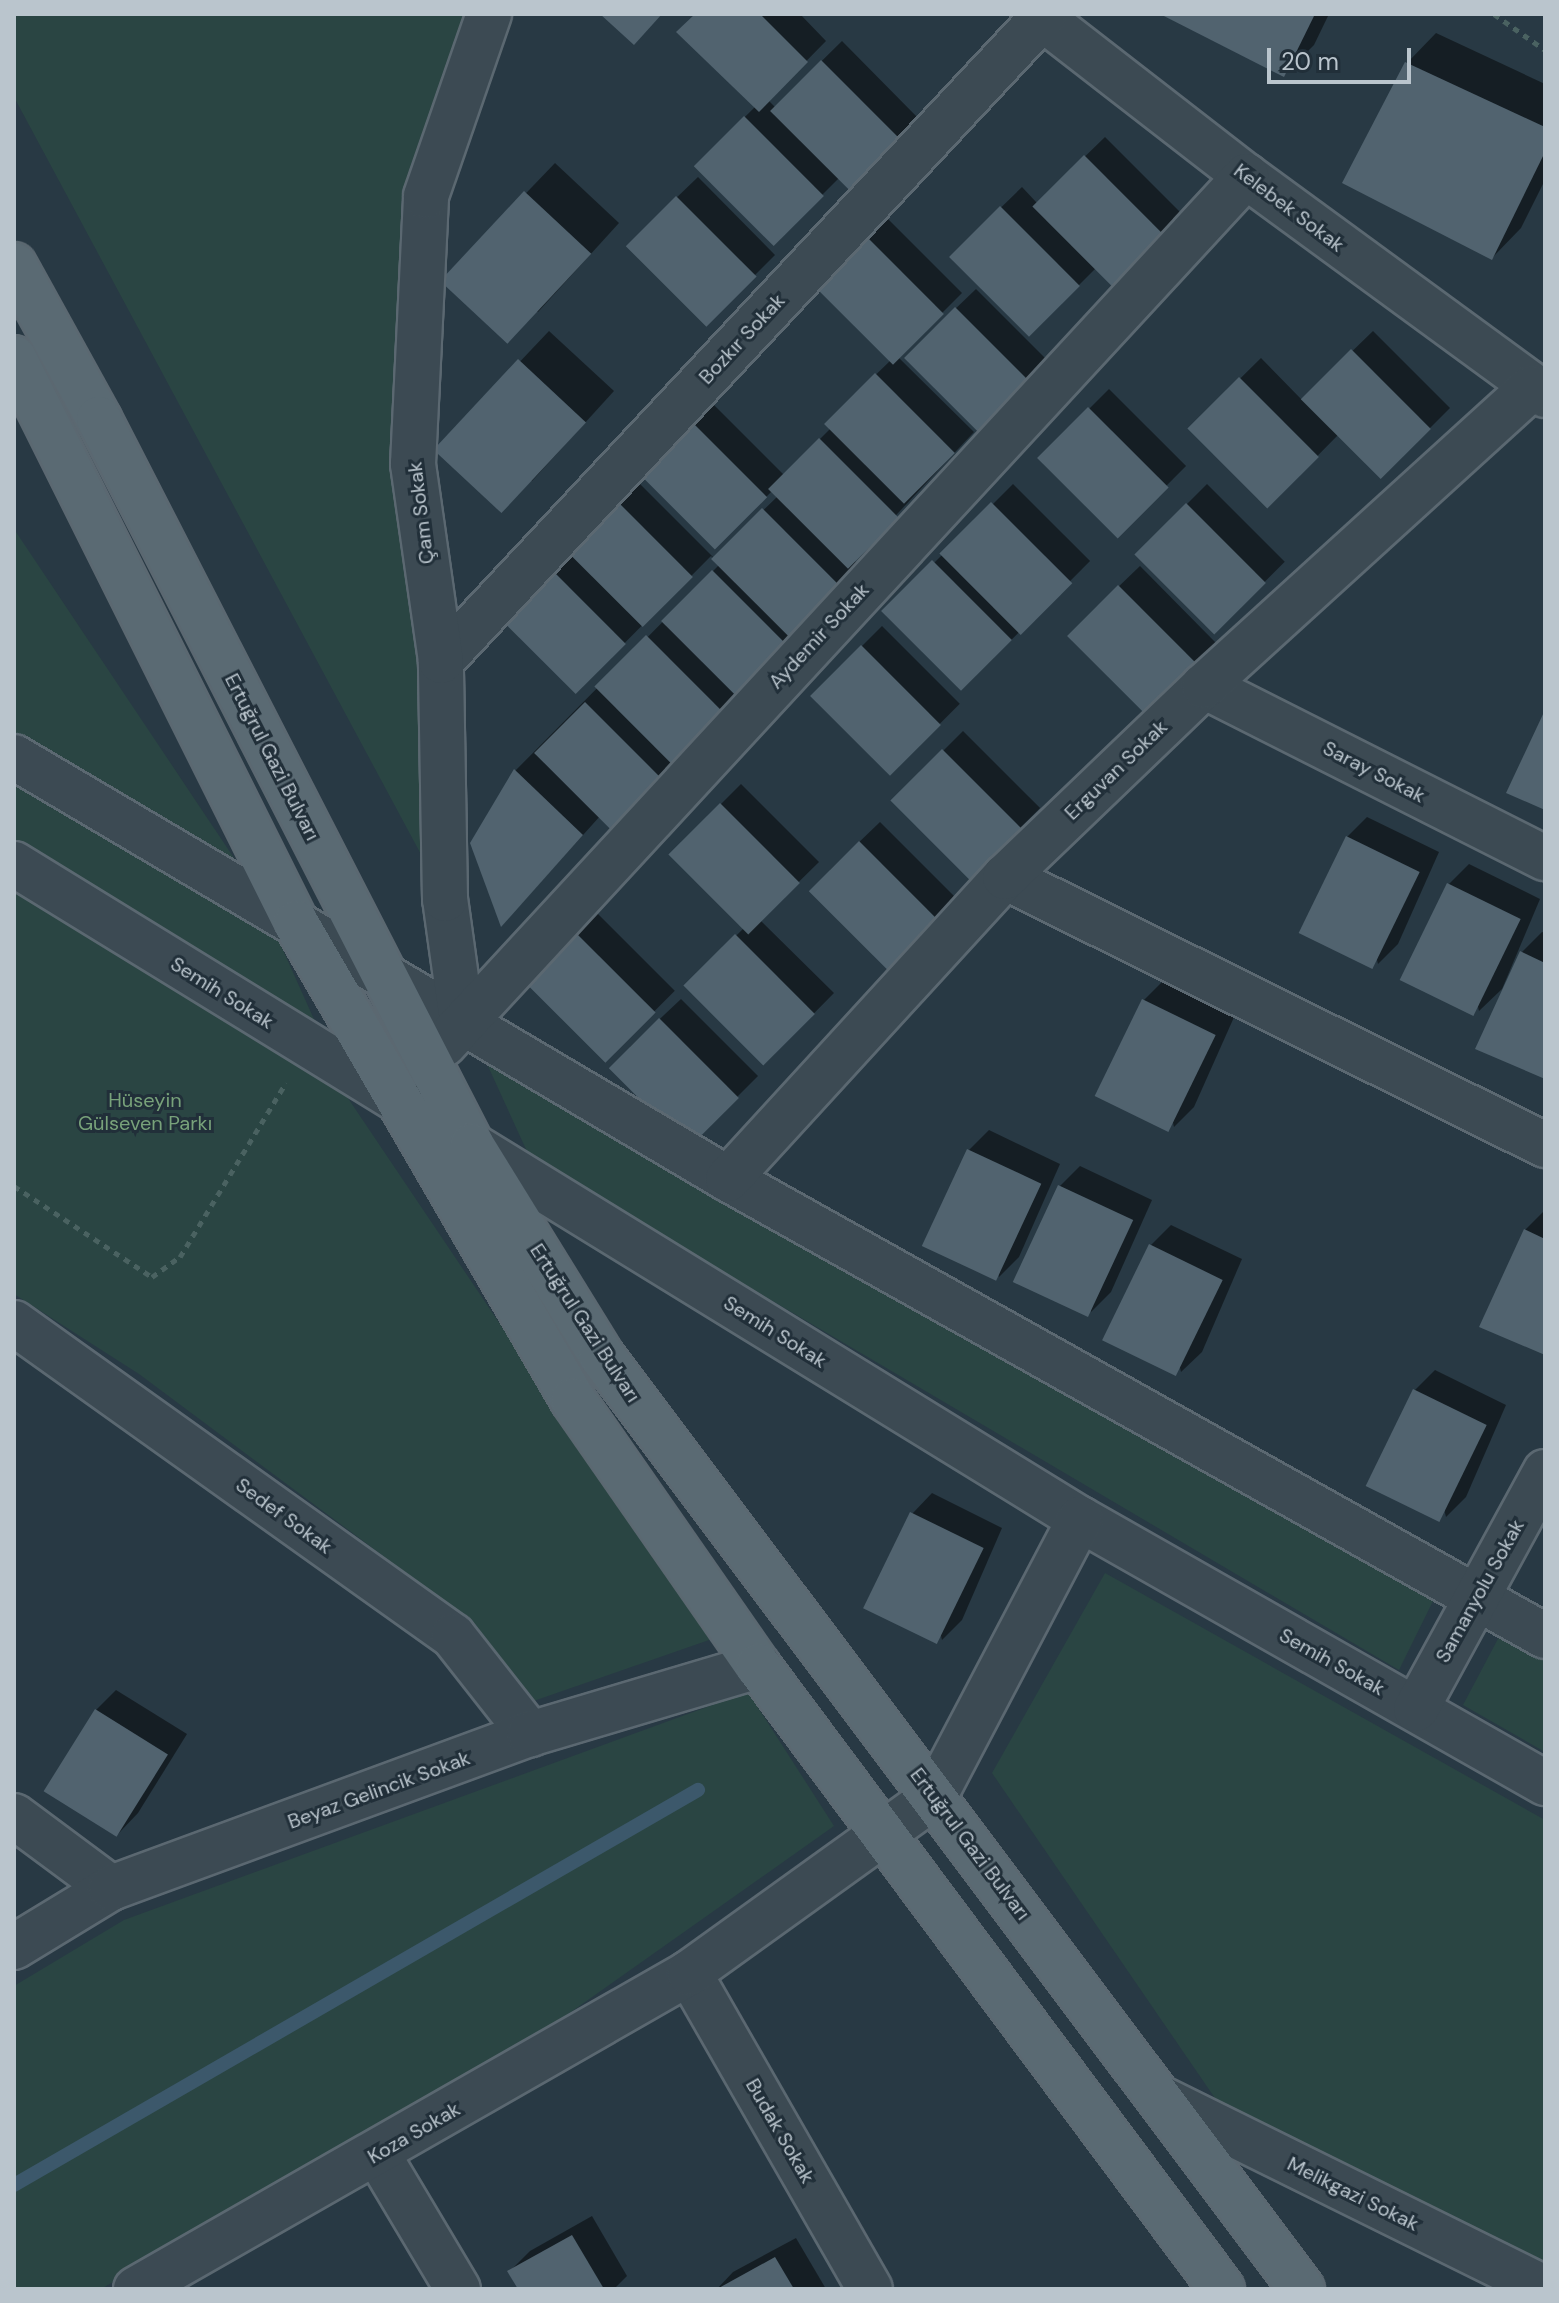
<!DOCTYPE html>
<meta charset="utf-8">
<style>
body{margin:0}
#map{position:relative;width:1559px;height:2303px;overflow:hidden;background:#283944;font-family:"DM Sans",sans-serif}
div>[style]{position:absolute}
.green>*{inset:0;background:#2a4543}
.shadow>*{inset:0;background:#0007;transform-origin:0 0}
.stream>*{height:14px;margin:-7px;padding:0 7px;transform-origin:7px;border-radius:7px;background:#3c586b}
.building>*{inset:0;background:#51636f;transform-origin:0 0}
.path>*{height:5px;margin-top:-2.5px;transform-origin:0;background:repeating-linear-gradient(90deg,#4a6261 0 6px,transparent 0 12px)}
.roads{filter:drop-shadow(2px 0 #5b6871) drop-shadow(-2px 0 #5b6871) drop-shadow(0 2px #5b6871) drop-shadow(0 -2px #5b6871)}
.minor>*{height:44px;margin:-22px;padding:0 22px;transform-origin:22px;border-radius:22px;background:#3c4a53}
.major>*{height:44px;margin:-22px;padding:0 22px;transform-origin:22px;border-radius:22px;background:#5a6a73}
span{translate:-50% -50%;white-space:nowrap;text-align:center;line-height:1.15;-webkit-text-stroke:6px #212f39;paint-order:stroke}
.street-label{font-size:20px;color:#bac5cd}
.park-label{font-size:20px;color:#78a27a}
.frame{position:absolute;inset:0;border:16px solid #bac5cd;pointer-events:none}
.scale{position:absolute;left:1267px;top:48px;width:144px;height:36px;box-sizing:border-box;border:4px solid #bac5cd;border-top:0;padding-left:10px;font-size:24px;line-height:28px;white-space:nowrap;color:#bac5cd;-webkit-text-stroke:6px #212f39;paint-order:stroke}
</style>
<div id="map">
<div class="green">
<div style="clip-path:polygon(14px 14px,489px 14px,426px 196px,445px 899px,14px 97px)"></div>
<div style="clip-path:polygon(14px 529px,246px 876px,14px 732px)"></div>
<div style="clip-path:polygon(14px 769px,270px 921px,317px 1026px,14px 846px)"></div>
<div style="clip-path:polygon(14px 878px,327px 1067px,712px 1639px,525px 1704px,476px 1625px,139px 1374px,14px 1294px)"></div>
<div style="clip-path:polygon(482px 1053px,1434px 1599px,1399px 1670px,530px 1158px)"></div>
<div style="clip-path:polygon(1105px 1573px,1545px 1820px,1545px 2264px,1219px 2104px,992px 1773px)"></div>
<div style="clip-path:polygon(1500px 1635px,1545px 1660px,1545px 1752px,1463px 1705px)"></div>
<div style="clip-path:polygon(748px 1692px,834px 1826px,554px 2024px,101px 2289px,14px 2289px,14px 1986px,124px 1920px)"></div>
</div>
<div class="shadow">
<div style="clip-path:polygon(697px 14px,800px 14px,826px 41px,768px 100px,775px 107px,842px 41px,919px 119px,851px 186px,841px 176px,775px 242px,695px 166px,756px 106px)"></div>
<div style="clip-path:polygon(1164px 14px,1329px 14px,1314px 45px,1284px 75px)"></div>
<div style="clip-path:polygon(1436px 33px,1545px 84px,1545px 180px,1521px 228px,1492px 258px,1407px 63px)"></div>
<div style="clip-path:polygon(1105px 137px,1182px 214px,1115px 282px,1098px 266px,1031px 333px,951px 256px,1022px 187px,1037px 203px)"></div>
<div style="clip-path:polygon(555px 163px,619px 223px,538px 312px,442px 281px)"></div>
<div style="clip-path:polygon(698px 177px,775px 255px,707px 323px,647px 226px)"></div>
<div style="clip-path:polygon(885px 216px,962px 293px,898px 357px,974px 432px,854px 560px,861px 567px,616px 828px,601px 815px,521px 904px,515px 771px,720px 564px,711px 556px,577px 691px,498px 614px,634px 478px,714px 558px,778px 496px,772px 491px,718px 545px,638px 469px,709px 400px,784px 475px,831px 428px,826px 423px,892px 359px,815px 284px)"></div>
<div style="clip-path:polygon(976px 289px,1053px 366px,985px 434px,926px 337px)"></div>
<div style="clip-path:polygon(549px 331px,614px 391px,532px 481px,437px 449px)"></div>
<div style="clip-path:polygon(1373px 331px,1450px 408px,1382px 476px,1339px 434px,1270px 504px,1190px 428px,1261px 358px,1302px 400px)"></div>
<div style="left:1109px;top:389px;width:109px;height:98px;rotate:45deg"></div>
<div style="left:1013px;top:484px;width:109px;height:181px;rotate:45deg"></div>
<div style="left:1207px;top:484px;width:110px;height:99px;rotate:45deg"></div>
<div style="clip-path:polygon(1140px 566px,1217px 644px,1149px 712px,1089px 615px)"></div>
<div style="left:882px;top:626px;width:110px;height:98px;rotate:45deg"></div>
<div style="left:963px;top:731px;width:109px;height:99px;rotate:45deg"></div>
<div style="clip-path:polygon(741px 784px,819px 862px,760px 920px,834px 993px,766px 1062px,686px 985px,746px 926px,671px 854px)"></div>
<div style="clip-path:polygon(1367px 817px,1439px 852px,1398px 944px,1378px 964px,1347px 837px)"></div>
<div style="clip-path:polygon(880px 822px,957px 899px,889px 967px,830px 870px)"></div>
<div style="clip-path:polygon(1469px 864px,1540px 899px,1502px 989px,1479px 1011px,1449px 884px)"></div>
<div style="left:597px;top:913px;width:110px;height:99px;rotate:45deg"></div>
<div style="clip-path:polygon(1542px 932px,1545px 933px,1545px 1077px,1522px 952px)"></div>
<div style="clip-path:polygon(1164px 980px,1235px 1015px,1194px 1107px,1174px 1127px,1144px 1000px)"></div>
<div style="clip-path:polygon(681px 999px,758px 1076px,691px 1143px,630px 1047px)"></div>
<div style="clip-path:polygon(989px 1130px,1060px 1164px,1019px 1257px,999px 1277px,969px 1150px)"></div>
<div style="clip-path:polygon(1080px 1166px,1152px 1200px,1111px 1292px,1091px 1312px,1060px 1186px)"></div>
<div style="clip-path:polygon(1545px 1210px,1545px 1353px,1525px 1230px)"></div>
<div style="clip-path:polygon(1171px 1225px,1242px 1259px,1202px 1352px,1181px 1372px,1151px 1245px)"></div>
<div style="clip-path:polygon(1435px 1370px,1506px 1405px,1466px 1497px,1446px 1517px,1415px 1390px)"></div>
<div style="clip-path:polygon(932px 1493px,1002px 1528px,962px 1620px,942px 1640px,912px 1514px)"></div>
<div style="clip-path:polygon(116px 1690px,187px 1734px,138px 1813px,118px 1834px,96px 1710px)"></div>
<div style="clip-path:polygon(592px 2216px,627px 2276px,614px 2289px,521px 2289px,510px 2271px,530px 2251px)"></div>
<div style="clip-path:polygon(796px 2238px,826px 2289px,717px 2289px,733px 2272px)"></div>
</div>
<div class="stream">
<div style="left:14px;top:2185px;width:790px;rotate:-30.01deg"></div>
</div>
<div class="building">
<div style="clip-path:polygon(600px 14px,662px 14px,634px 45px)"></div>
<div style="clip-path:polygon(695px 14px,760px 14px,808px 62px,759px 112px,676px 32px)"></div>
<div style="clip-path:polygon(1160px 14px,1315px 14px,1284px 77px)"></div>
<div style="left:821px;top:60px;width:112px;height:72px;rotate:45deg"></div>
<div style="clip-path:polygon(1405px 62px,1545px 127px,1545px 152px,1492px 260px,1342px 183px)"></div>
<div style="left:744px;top:116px;width:113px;height:71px;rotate:45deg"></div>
<div style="left:1084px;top:155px;width:113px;height:73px;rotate:45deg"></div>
<div style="left:524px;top:191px;width:92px;height:123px;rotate:43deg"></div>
<div style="left:676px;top:196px;width:114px;height:71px;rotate:45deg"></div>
<div style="left:1000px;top:206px;width:113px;height:72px;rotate:45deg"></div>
<div style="left:864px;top:234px;width:113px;height:72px;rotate:45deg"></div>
<div style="left:955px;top:307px;width:112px;height:72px;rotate:45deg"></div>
<div style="left:1351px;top:349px;width:113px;height:71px;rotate:45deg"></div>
<div style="left:518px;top:359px;width:93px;height:124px;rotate:43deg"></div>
<div style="left:875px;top:373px;width:113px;height:72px;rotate:45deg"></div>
<div style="left:1239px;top:377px;width:113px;height:73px;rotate:45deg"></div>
<div style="left:1088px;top:407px;width:114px;height:72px;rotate:45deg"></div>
<div style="left:688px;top:418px;width:112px;height:74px;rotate:45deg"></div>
<div style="left:819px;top:438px;width:113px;height:72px;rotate:45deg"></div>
<div style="left:613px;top:497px;width:113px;height:71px;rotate:45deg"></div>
<div style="left:991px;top:502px;width:115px;height:73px;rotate:45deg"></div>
<div style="left:1186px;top:503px;width:113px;height:73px;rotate:45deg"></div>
<div style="left:762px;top:508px;width:113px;height:72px;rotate:45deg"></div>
<div style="left:932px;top:560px;width:113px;height:72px;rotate:45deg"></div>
<div style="left:546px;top:564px;width:113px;height:71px;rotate:45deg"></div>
<div style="left:712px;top:570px;width:113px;height:72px;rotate:45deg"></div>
<div style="left:1118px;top:585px;width:113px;height:72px;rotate:45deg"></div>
<div style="left:646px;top:635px;width:113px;height:73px;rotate:45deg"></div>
<div style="left:861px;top:645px;width:113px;height:72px;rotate:45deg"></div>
<div style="left:585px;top:702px;width:113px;height:72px;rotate:45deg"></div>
<div style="clip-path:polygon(1545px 710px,1545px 810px,1506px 793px)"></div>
<div style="left:942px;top:749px;width:113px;height:73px;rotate:45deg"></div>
<div style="clip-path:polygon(514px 769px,583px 835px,501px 927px,470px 843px)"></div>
<div style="left:720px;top:803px;width:113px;height:73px;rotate:45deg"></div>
<div style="left:1346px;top:836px;width:82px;height:108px;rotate:26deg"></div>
<div style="left:859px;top:841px;width:113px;height:71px;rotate:45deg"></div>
<div style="left:1447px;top:883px;width:82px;height:108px;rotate:26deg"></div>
<div style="left:575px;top:932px;width:114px;height:71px;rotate:45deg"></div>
<div style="left:735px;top:934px;width:113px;height:73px;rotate:45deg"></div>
<div style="clip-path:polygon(1520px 951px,1545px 963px,1545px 1079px,1475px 1049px)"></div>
<div style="left:1142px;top:999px;width:82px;height:108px;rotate:26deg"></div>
<div style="left:659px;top:1018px;width:113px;height:71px;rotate:45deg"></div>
<div style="left:967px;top:1149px;width:82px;height:107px;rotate:25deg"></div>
<div style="left:1058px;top:1185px;width:83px;height:107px;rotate:25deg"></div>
<div style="clip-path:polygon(1524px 1229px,1545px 1239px,1545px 1355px,1479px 1327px)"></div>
<div style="left:1149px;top:1244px;width:82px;height:107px;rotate:26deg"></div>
<div style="left:1413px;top:1389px;width:82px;height:108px;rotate:26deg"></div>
<div style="left:910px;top:1512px;width:82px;height:107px;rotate:26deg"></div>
<div style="left:95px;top:1709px;width:86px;height:97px;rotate:32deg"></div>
<div style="clip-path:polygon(572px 2235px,604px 2289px,518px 2289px,507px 2271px)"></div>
<div style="clip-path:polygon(775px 2257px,794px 2289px,717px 2289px)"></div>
</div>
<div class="path">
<div style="left:1494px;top:14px;width:62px;rotate:35.2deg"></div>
<div style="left:14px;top:1186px;width:165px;rotate:33.4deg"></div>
<div style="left:152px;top:1277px;width:34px;rotate:-36deg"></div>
<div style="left:180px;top:1257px;width:204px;rotate:-58.7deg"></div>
</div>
<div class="roads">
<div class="minor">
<div style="left:1037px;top:14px;width:264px;rotate:37.8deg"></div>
<div style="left:1246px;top:176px;width:371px;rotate:36.2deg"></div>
<div style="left:441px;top:661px;width:882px;rotate:-46.93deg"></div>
<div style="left:1204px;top:686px;width:382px;rotate:26.8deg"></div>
<div style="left:14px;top:757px;width:829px;rotate:30.58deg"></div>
<div style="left:728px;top:1179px;width:936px;rotate:29.22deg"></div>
<div style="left:14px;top:864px;width:1251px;rotate:31.57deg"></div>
<div style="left:1080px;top:1519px;width:535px;rotate:29.59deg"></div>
<div style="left:1005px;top:877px;width:603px;rotate:26.4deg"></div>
<div style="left:462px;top:1021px;width:123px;rotate:-97.9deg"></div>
<div style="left:445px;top:899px;width:238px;rotate:-91deg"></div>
<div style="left:441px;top:661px;width:199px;rotate:-98.1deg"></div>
<div style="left:413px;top:464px;width:268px;rotate:-87.2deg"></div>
<div style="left:426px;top:196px;width:193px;rotate:-70.9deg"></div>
<div style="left:444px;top:1044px;width:1182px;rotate:-47.26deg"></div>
<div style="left:728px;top:1179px;width:410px;rotate:-47.5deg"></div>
<div style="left:1005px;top:877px;width:276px;rotate:-43.8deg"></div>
<div style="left:1204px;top:686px;width:443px;rotate:-42.3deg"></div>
<div style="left:14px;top:1323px;width:539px;rotate:35.49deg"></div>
<div style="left:453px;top:1636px;width:125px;rotate:51.8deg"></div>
<div style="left:1416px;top:1709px;width:270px;rotate:-61.4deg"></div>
<div style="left:14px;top:1816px;width:121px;rotate:36.6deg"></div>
<div style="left:14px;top:1947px;width:114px;rotate:-31.3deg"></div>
<div style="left:111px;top:1888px;width:446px;rotate:-20.2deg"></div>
<div style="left:530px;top:1734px;width:238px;rotate:-16.6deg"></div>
<div style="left:689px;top:1973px;width:364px;rotate:60.2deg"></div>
<div style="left:1162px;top:2099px;width:427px;rotate:26.3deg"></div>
<div style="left:378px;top:2155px;width:156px;rotate:59.2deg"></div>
<div style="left:136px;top:2289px;width:637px;rotate:-29.74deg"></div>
<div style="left:689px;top:1973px;width:302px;rotate:-35.7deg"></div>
<div style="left:934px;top:1797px;width:314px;rotate:-62.3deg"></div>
</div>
<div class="major">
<div style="left:14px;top:265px;width:176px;rotate:61.1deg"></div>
<div style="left:99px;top:419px;width:817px;rotate:62.84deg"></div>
<div style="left:472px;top:1146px;width:246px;rotate:58.3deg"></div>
<div style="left:601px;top:1355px;width:1168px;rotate:53.11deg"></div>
<div style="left:14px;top:358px;width:631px;rotate:63.48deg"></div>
<div style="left:296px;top:923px;width:552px;rotate:59.86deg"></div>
<div style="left:573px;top:1400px;width:324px;rotate:55.2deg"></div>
<div style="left:758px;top:1666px;width:777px;rotate:53.32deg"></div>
</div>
</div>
<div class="street-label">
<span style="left:1289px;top:208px;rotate:37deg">Kelebek Sokak</span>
<span style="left:742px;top:339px;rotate:-47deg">Bozkır Sokak</span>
<span style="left:421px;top:513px;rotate:-97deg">Çam Sokak</span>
<span style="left:819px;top:636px;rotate:-47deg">Aydemir Sokak</span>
<span style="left:272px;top:757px;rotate:63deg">Ertuğrul Gazi Bulvarı</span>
<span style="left:1116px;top:770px;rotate:-44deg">Erguvan Sokak</span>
<span style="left:1374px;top:772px;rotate:27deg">Saray Sokak</span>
<span style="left:222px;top:993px;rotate:32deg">Semih Sokak</span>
<span style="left:585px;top:1323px;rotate:57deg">Ertuğrul Gazi Bulvarı</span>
<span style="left:775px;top:1332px;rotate:32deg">Semih Sokak</span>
<span style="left:284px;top:1516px;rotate:36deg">Sedef Sokak</span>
<span style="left:1480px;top:1591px;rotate:-61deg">Samanyolu Sokak</span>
<span style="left:1332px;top:1662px;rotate:29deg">Semih Sokak</span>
<span style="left:379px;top:1790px;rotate:-20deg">Beyaz Gelincik Sokak</span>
<span style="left:970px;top:1844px;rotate:53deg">Ertuğrul Gazi Bulvarı</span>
<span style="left:780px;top:2131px;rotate:60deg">Budak Sokak</span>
<span style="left:414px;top:2133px;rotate:-30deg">Koza Sokak</span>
<span style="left:1353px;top:2194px;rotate:26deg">Melikgazi Sokak</span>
</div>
<div class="park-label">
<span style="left:145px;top:1112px">Hüseyin<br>Gülseven Parkı</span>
</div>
<div class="frame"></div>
<div class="scale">20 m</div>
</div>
